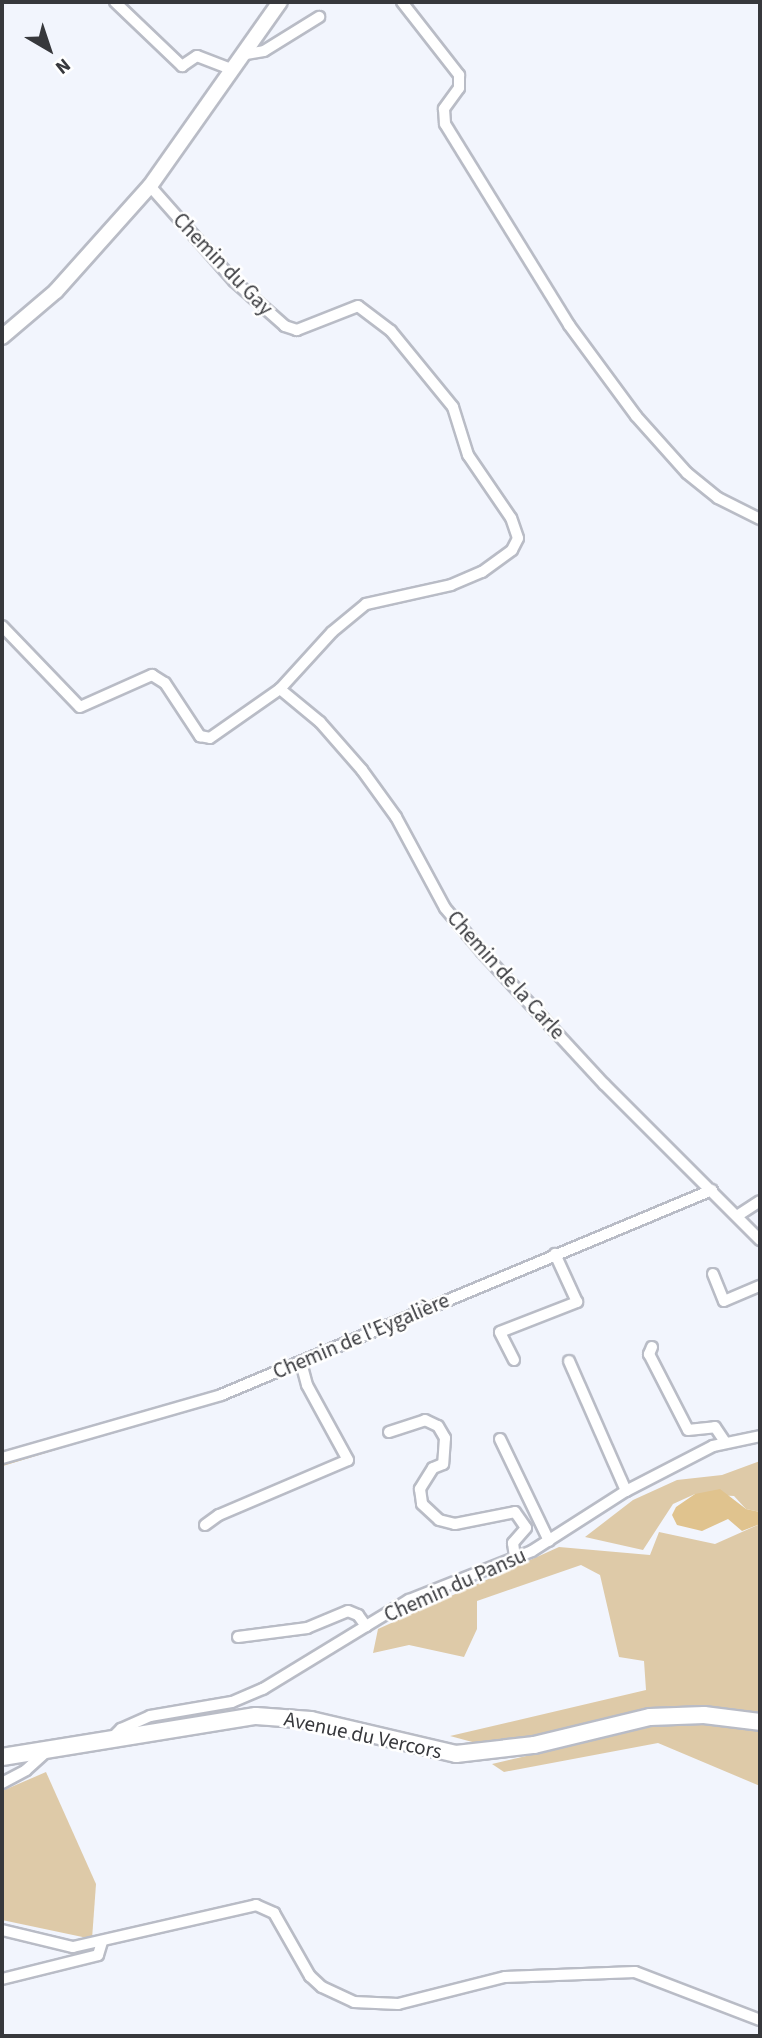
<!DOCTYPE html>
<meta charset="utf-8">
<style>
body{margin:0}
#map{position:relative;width:762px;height:2038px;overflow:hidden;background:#f2f5fd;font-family:"Source Sans 3",sans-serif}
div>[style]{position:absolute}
.green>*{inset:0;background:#decaa8}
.water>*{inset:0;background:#e0c38e}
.stream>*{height:2.5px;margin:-1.25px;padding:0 1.25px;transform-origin:1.25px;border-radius:1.25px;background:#e0c38e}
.roads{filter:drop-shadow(2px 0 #b9bcc6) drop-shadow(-2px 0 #b9bcc6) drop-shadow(0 2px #b9bcc6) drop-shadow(0 -2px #b9bcc6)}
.street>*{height:10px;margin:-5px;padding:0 5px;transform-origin:5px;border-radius:5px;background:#fff}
.secondary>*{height:14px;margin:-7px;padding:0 7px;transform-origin:7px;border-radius:7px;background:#fff}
.primary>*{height:16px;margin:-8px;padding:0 8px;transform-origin:8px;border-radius:8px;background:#fff}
span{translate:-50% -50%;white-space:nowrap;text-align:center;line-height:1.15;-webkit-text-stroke:5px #fff;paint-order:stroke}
.street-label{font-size:21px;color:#37383c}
.frame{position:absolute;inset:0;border:4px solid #37383c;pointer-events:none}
.north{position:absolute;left:14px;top:14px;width:70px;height:70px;-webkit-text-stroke:5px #fff;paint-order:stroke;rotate:141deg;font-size:19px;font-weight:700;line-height:28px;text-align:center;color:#37383c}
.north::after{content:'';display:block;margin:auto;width:24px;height:32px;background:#37383c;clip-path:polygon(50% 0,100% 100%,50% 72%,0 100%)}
</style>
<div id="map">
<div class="green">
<div style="clip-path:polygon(760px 1461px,760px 1512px,746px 1509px,734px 1496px,695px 1494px,673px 1504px,643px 1550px,585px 1537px,633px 1500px,677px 1480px,722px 1475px)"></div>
<div style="clip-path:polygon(760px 1524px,760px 1717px,715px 1710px,491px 1747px,450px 1736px,646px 1690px,644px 1661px,619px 1657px,600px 1575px,581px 1565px,477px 1601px,477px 1629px,464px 1657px,409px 1645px,373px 1653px,378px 1629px,559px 1547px,650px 1555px,659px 1532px,715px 1544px)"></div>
<div style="clip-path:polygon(685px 1719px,760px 1727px,760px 1786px,658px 1743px,504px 1772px,492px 1764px)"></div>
<div style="clip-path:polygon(46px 1772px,96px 1884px,92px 1939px,2px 1920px,2px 1791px)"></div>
</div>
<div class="water">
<div style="clip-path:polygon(720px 1489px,746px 1509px,760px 1512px,760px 1524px,742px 1531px,728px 1519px,702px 1531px,677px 1525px,672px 1515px,676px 1507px,695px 1494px)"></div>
</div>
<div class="stream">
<div style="left:2px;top:1464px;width:59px;rotate:-16.9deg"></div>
</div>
<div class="roads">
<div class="street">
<div style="left:115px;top:2px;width:93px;rotate:43.7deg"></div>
<div style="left:182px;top:66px;width:18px;rotate:-34deg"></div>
<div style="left:197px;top:56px;width:39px;rotate:21deg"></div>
<div style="left:402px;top:2px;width:93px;rotate:52deg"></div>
<div style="left:459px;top:75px;width:13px;rotate:90deg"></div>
<div style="left:459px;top:88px;width:26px;rotate:126deg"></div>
<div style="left:444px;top:109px;width:15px;rotate:86deg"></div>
<div style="left:445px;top:124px;width:236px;rotate:58.3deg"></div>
<div style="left:569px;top:325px;width:113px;rotate:53.6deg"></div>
<div style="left:636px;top:416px;width:76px;rotate:48.2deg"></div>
<div style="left:687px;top:473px;width:40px;rotate:39deg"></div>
<div style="left:718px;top:498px;width:47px;rotate:26.6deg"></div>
<div style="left:246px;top:54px;width:18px;rotate:-9deg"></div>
<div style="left:264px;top:51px;width:65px;rotate:-31.7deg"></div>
<div style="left:2px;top:626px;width:112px;rotate:46.1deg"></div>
<div style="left:80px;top:707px;width:79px;rotate:-24deg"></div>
<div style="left:152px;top:675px;width:15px;rotate:32deg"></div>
<div style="left:165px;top:683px;width:64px;rotate:56.6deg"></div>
<div style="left:200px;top:736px;width:10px;rotate:11deg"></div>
<div style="left:210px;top:738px;width:85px;rotate:-35deg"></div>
<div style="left:280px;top:689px;width:77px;rotate:-47.6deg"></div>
<div style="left:332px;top:632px;width:44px;rotate:-39.5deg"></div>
<div style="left:366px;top:604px;width:87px;rotate:-12.6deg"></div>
<div style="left:451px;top:585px;width:34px;rotate:-23deg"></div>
<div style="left:482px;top:572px;width:37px;rotate:-36deg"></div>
<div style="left:512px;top:550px;width:13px;rotate:-63deg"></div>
<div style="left:518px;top:538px;width:21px;rotate:-109deg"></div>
<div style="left:511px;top:518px;width:76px;rotate:-124.3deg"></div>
<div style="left:468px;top:455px;width:50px;rotate:-107.4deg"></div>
<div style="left:453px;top:407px;width:98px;rotate:-129.2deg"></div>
<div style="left:391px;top:331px;width:41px;rotate:-142.9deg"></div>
<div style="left:358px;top:306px;width:66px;rotate:158.5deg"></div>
<div style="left:297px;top:330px;width:13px;rotate:-162deg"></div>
<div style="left:285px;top:326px;width:68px;rotate:-138.6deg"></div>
<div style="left:234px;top:281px;width:127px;rotate:-131.5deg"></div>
<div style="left:280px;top:689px;width:52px;rotate:39.5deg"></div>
<div style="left:320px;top:722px;width:64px;rotate:48.8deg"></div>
<div style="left:362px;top:770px;width:58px;rotate:54.1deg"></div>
<div style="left:396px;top:817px;width:103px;rotate:61.7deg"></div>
<div style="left:445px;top:908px;width:57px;rotate:49.9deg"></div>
<div style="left:482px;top:952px;width:180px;rotate:47.3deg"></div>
<div style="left:604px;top:1084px;width:221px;rotate:45deg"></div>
<div style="left:737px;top:1216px;width:27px;rotate:-33deg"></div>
<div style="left:713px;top:1274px;width:29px;rotate:68deg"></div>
<div style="left:724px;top:1301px;width:39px;rotate:-23deg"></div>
<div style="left:652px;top:1347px;width:8px;rotate:113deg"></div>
<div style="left:649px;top:1354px;width:85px;rotate:62.8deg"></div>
<div style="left:688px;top:1430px;width:27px;rotate:-6deg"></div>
<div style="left:715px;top:1427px;width:18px;rotate:56deg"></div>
<div style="left:514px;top:1360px;width:31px;rotate:-117deg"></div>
<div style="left:500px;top:1332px;width:83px;rotate:-21.3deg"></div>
<div style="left:577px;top:1302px;width:53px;rotate:-114.6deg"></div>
<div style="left:569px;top:1361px;width:142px;rotate:66.3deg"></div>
<div style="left:389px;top:1432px;width:38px;rotate:-18deg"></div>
<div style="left:425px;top:1420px;width:14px;rotate:25deg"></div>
<div style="left:438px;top:1426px;width:14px;rotate:60deg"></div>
<div style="left:445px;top:1438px;width:26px;rotate:94deg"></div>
<div style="left:443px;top:1464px;width:11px;rotate:158deg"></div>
<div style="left:433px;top:1468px;width:25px;rotate:122deg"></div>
<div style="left:420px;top:1489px;width:15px;rotate:82deg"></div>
<div style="left:422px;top:1504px;width:23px;rotate:43deg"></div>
<div style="left:439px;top:1520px;width:16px;rotate:14deg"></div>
<div style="left:455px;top:1524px;width:61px;rotate:-11.3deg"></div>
<div style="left:515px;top:1512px;width:19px;rotate:55deg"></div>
<div style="left:526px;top:1528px;width:20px;rotate:131deg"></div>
<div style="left:513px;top:1543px;width:15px;rotate:82deg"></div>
<div style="left:500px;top:1439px;width:113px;rotate:64.3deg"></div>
<div style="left:2px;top:1458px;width:228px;rotate:-16deg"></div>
<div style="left:221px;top:1395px;width:532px;rotate:-22.66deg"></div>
<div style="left:205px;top:1525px;width:17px;rotate:-36deg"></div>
<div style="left:219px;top:1515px;width:140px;rotate:-23.1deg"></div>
<div style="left:348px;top:1460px;width:85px;rotate:-118.7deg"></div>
<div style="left:307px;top:1385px;width:24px;rotate:-105deg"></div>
<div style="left:238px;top:1637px;width:70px;rotate:-7.4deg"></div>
<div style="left:307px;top:1628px;width:44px;rotate:-22.5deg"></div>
<div style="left:348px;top:1611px;width:11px;rotate:22deg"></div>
<div style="left:358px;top:1615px;width:14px;rotate:54deg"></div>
<div style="left:112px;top:1738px;width:13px;rotate:-45deg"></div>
<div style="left:121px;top:1729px;width:32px;rotate:-24deg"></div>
<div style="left:150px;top:1716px;width:83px;rotate:-9.7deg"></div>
<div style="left:232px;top:1702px;width:34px;rotate:-23deg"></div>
<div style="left:263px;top:1689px;width:171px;rotate:-31.4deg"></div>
<div style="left:409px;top:1600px;width:132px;rotate:-21.7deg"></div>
<div style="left:532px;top:1551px;width:112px;rotate:-32.6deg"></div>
<div style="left:626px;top:1491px;width:98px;rotate:-27.3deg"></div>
<div style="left:713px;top:1446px;width:48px;rotate:-12deg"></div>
<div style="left:2px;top:1783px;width:27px;rotate:-28deg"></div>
<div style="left:26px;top:1770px;width:28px;rotate:-42deg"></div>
<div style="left:2px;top:1930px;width:73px;rotate:13.5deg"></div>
<div style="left:73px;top:1947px;width:188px;rotate:-12.9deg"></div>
<div style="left:256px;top:1905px;width:20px;rotate:24deg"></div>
<div style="left:274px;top:1913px;width:73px;rotate:60.3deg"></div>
<div style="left:310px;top:1976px;width:16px;rotate:43deg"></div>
<div style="left:322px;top:1987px;width:35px;rotate:25deg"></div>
<div style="left:354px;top:2002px;width:44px;rotate:2.6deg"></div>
<div style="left:398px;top:2004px;width:110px;rotate:-14.2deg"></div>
<div style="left:505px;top:1977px;width:130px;rotate:-2.2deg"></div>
<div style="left:635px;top:1972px;width:134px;rotate:21deg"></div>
<div style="left:2px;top:1979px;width:99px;rotate:-14deg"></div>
<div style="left:98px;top:1955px;width:14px;rotate:-73deg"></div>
</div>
<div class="secondary">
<div style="left:2px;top:337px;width:71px;rotate:-40.4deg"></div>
<div style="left:56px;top:291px;width:141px;rotate:-48.2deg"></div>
<div style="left:150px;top:186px;width:225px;rotate:-54.8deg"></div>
</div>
<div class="primary">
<div style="left:2px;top:1757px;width:257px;rotate:-9.2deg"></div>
<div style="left:256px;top:1716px;width:55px;rotate:4.2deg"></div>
<div style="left:311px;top:1720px;width:149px;rotate:13.2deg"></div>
<div style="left:456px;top:1754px;width:79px;rotate:-6.6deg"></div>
<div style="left:534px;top:1745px;width:119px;rotate:-13.6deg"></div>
<div style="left:650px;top:1717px;width:54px;rotate:-2.1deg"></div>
<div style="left:704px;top:1715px;width:56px;rotate:7.1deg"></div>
</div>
</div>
<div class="street-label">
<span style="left:223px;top:264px;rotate:46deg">Chemin du Gay</span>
<span style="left:506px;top:975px;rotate:48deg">Chemin de la Carle</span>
<span style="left:361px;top:1336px;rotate:-23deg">Chemin de l'Eygalière</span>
<span style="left:455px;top:1585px;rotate:-24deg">Chemin du Pansu</span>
<span style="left:363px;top:1735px;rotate:12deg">Avenue du Vercors</span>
</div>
<div class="frame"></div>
<div class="north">N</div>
</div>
